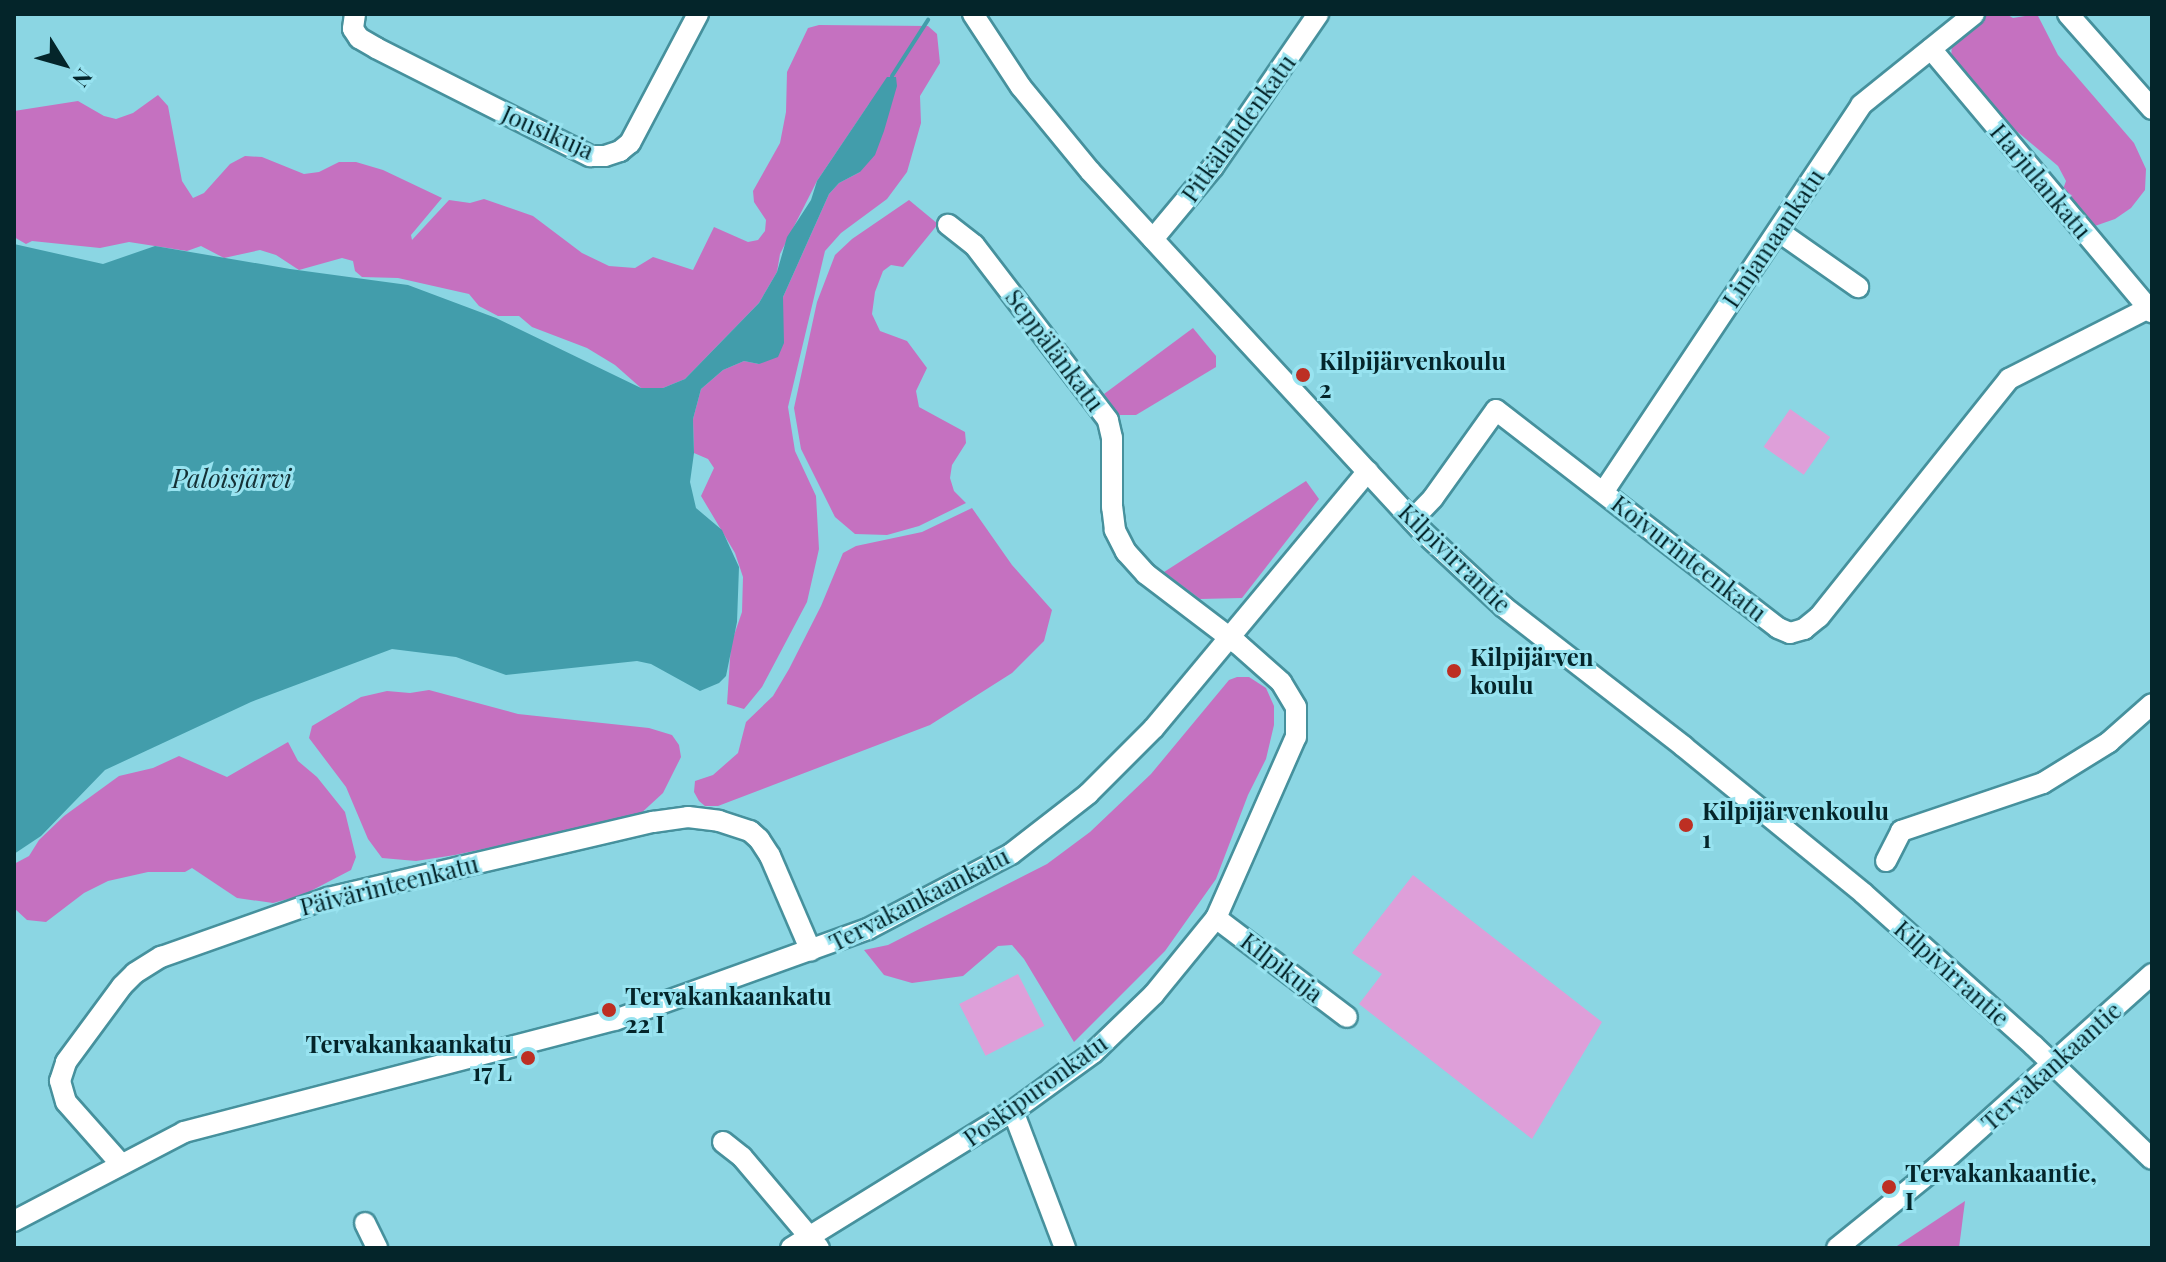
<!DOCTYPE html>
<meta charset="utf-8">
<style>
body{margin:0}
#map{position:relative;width:2166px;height:1262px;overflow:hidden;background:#8bd6e3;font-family:"Playfair Display",serif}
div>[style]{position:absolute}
.green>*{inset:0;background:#de9fd9;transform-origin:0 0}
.forest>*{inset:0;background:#c571c0}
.water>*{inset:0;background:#429dab}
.stream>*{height:4px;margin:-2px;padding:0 2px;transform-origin:2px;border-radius:2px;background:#429dab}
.roads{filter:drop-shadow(2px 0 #46919d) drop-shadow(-2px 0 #46919d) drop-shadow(0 2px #46919d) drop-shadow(0 -2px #46919d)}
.minor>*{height:20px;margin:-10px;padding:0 10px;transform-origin:10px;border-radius:10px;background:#fff}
.dots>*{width:22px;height:22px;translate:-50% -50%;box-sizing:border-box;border:4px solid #98e3f0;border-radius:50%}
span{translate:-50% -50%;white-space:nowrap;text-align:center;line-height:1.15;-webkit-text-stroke:6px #98e3f0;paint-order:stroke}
.street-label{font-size:24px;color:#04252a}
.poi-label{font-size:24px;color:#04252a;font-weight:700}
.left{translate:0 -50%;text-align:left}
.right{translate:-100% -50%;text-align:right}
.water-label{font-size:26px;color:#153136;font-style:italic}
.frame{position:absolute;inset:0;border:16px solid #04252a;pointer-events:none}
.north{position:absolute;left:24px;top:24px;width:80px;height:80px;-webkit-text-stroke:6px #98e3f0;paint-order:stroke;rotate:127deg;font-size:22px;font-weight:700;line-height:32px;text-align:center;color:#04252a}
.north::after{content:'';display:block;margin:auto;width:28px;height:36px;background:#04252a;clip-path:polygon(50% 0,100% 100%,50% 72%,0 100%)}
</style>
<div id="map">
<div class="green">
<div style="left:1790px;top:409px;width:49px;height:46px;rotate:35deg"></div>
<div style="clip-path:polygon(1413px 875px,1602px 1022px,1532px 1139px,1359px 1004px,1382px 974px,1352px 953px)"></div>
<div style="left:1018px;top:974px;width:58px;height:66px;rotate:63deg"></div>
</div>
<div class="forest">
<div style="clip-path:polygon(1988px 14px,2006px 14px,2013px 18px,2037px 14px,2058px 55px,2134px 143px,2146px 169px,2145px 190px,2131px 208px,2115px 219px,2092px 227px,2062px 192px,2066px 181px,2058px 166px,2000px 117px,1951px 59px,1952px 43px)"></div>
<div style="clip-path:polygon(819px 25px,928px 26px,937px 34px,940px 63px,920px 96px,921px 123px,907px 172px,887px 199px,841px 233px,825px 251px,788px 407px,795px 451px,816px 496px,819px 549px,807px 602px,762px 687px,744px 709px,727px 704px,731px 644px,742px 612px,743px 577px,735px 553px,701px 496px,714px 468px,708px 459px,694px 453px,693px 419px,701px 389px,723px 370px,744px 361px,759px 364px,783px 317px,783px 297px,829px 194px,839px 183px,860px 172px,869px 104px,817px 181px,780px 254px,777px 272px,759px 303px,685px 379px,663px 388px,641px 388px,615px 365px,587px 348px,532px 327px,519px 316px,498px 316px,479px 306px,469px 294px,398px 278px,362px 277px,355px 271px,353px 261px,342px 258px,299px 270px,276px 255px,260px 250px,224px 258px,201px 246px,187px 251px,129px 242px,100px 248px,32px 241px,26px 244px,14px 237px,14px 111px,78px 101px,104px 116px,116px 119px,133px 113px,158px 95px,168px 106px,182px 181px,193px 198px,204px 193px,230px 164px,245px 156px,262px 157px,304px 174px,319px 172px,339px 162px,356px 162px,383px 170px,442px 198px,411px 235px,412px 240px,449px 200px,470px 203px,484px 199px,533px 216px,582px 253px,609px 266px,635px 268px,653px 257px,693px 270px,714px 227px,748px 242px,758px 240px,765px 231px,766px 220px,754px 202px,753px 191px,780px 143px,786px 112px,787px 72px,808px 28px)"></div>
<div style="clip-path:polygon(909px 200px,938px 224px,903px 267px,891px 265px,883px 271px,875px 292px,872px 314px,880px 331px,907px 341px,927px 368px,916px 391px,919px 407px,965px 432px,966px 443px,952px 465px,950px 478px,954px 491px,966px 503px,919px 526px,887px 535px,855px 534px,835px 517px,801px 449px,794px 408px,817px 302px,835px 255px,852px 239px)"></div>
<div style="clip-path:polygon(1193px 328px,1216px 356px,1216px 367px,1136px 415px,1119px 415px,1104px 394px)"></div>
<div style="clip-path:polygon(1306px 481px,1319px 499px,1242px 598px,1200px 599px,1164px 572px)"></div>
<div style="clip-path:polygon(972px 508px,1012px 565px,1052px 610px,1044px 641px,1012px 673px,930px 725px,718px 806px,705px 806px,699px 801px,694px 792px,695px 781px,713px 775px,738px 753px,746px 722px,773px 696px,789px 669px,821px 606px,843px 553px,856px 546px,922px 532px)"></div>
<div style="clip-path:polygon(1237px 677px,1249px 677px,1266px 688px,1274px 706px,1274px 725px,1266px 759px,1248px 795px,1216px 879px,1165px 951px,1074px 1042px,1024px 959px,1012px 945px,998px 946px,963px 976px,912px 983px,884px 975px,864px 950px,888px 945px,1047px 864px,1090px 832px,1151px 774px,1229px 680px)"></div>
<div style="clip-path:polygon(429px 690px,518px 714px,649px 728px,672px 735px,679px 745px,681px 757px,663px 793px,638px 816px,455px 855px,416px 861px,382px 858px,368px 839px,346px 787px,309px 738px,312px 726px,361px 697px,387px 691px,410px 693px)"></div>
<div style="clip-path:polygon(288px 742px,298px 761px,317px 777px,345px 812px,356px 857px,351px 870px,303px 895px,273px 903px,237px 898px,192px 868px,185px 872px,148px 872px,108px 881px,84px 893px,46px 922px,27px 920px,14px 908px,14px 864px,29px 856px,39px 840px,64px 816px,119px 776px,153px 768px,179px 756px,227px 777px)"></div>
<div style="clip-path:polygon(1965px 1201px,1959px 1248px,1894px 1248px)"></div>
</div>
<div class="water">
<div style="clip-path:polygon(887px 77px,896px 77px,897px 86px,884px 131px,875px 155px,860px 172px,839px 183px,829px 194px,783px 297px,784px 343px,778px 357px,759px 364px,744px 361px,723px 370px,701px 389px,693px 419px,694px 453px,690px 482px,696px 508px,722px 530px,739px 567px,737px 622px,726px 676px,719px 683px,700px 691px,651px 664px,637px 661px,506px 675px,456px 657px,392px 649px,251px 702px,105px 770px,41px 836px,14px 854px,14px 244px,103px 264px,155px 246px,290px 269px,408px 285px,496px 318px,641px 388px,663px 388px,685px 379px,759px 303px,777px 272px,787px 237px,811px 200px,817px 181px)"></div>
</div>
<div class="stream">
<div style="left:892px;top:76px;width:67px;rotate:-57.3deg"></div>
</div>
<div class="roads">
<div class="minor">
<div style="left:355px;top:14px;width:15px;rotate:98deg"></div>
<div style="left:353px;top:29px;width:11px;rotate:56deg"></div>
<div style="left:359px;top:38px;width:20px;rotate:30deg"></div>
<div style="left:376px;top:48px;width:240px;rotate:26.8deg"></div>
<div style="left:590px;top:156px;width:15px"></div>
<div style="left:605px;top:156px;width:16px;rotate:-18deg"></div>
<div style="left:620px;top:151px;width:13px;rotate:-39deg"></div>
<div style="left:630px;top:143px;width:146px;rotate:-62.2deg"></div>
<div style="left:973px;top:14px;width:87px;rotate:56.7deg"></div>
<div style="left:1021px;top:87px;width:109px;rotate:50.6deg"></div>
<div style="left:1090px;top:171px;width:490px;rotate:47.3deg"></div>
<div style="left:1422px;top:531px;width:112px;rotate:42.8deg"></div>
<div style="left:1504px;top:607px;width:227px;rotate:37.8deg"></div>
<div style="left:1683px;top:746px;width:232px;rotate:39.2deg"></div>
<div style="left:1863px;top:893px;width:229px;rotate:41.8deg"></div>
<div style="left:2034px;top:1046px;width:163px;rotate:43.8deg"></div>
<div style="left:2068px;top:14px;width:127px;rotate:48.5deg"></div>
<div style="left:1931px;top:49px;width:344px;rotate:50deg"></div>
<div style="left:1778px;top:231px;width:98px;rotate:35deg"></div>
<div style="left:1153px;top:239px;width:94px;rotate:-50.2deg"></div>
<div style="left:1213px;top:167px;width:186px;rotate:-55.5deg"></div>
<div style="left:1604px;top:491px;width:464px;rotate:-56.3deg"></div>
<div style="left:1861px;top:105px;width:145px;rotate:-38.8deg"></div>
<div style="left:1412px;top:520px;width:30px;rotate:-46deg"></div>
<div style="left:1433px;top:498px;width:108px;rotate:-54.4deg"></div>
<div style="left:1496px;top:410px;width:356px;rotate:37.7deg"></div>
<div style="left:1778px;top:628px;width:13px;rotate:23deg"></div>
<div style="left:1790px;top:633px;width:15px;rotate:-16deg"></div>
<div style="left:1804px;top:629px;width:19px;rotate:-39deg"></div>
<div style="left:1819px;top:617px;width:305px;rotate:-51.4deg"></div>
<div style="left:2009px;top:379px;width:157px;rotate:-26.9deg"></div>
<div style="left:1886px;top:861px;width:34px;rotate:-63deg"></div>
<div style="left:1901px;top:831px;width:150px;rotate:-18.7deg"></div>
<div style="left:2043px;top:783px;width:78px;rotate:-31.8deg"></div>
<div style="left:2109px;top:742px;width:57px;rotate:-41.5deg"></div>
<div style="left:1216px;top:918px;width:164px;rotate:37.1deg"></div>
<div style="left:1013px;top:1111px;width:147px;rotate:69.2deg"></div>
<div style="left:723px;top:1142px;width:24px;rotate:38deg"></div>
<div style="left:742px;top:1157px;width:119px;rotate:49.8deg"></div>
<div style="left:120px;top:1163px;width:81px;rotate:-131.5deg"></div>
<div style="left:66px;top:1102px;width:22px;rotate:-106deg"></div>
<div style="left:60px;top:1081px;width:20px;rotate:-72deg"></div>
<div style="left:66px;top:1062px;width:94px;rotate:-53.6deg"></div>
<div style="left:122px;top:986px;width:18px;rotate:-45deg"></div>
<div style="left:135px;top:973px;width:31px;rotate:-32deg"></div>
<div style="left:161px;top:957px;width:177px;rotate:-19.5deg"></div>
<div style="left:328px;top:898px;width:334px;rotate:-13.2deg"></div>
<div style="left:653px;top:822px;width:35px;rotate:-8deg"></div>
<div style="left:688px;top:817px;width:31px;rotate:7deg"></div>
<div style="left:719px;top:821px;width:33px;rotate:18deg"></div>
<div style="left:750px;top:831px;width:12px;rotate:42deg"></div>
<div style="left:759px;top:839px;width:20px;rotate:57deg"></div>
<div style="left:770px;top:856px;width:103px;rotate:66.7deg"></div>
<div style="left:14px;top:1221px;width:192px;rotate:-27.6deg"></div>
<div style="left:184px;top:1132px;width:445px;rotate:-14.6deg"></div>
<div style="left:615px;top:1020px;width:269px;rotate:-19.8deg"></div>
<div style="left:868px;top:929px;width:161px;rotate:-27.7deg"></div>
<div style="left:1011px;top:854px;width:98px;rotate:-37.9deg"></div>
<div style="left:1088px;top:794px;width:93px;rotate:-45deg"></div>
<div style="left:1154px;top:728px;width:334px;rotate:-50.2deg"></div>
<div style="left:365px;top:1223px;width:28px;rotate:64deg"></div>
<div style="left:791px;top:1248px;width:261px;rotate:-31.7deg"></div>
<div style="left:1013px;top:1111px;width:99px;rotate:-35.9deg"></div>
<div style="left:1093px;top:1053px;width:85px;rotate:-44deg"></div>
<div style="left:1154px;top:994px;width:98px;rotate:-50.8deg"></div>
<div style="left:1216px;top:918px;width:198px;rotate:-66.2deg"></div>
<div style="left:1296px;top:737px;width:30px;rotate:-90deg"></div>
<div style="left:1296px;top:707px;width:29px;rotate:-121deg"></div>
<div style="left:1281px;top:682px;width:57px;rotate:-138.5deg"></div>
<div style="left:1238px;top:644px;width:116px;rotate:-142.7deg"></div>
<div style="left:1146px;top:574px;width:30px;rotate:-132deg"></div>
<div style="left:1126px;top:552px;width:25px;rotate:-117deg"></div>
<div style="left:1115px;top:530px;width:23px;rotate:-97deg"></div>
<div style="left:1112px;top:507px;width:69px;rotate:-90deg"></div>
<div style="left:1112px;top:438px;width:18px;rotate:-103deg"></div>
<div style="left:1108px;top:420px;width:220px;rotate:-127.4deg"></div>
<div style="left:974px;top:245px;width:33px;rotate:-142deg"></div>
<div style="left:1837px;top:1248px;width:129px;rotate:-39deg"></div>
<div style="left:1937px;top:1167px;width:289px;rotate:-41.9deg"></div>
</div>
</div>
<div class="dots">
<div style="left:1303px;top:375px;background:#bd2f23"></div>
<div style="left:1454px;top:671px;background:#bd2f23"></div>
<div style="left:1686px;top:825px;background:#bd2f23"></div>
<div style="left:609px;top:1010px;background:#bd2f23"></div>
<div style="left:528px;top:1058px;background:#bd2f23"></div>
<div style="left:1889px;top:1187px;background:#bd2f23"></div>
</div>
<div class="street-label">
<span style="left:1238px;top:128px;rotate:-54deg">Pitkälahdenkatu</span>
<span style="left:548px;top:132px;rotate:24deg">Jousikuja</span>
<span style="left:2041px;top:181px;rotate:50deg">Harjulankatu</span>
<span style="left:1773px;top:238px;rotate:-56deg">Linjamaankatu</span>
<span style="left:1055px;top:350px;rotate:53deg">Seppälänkatu</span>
<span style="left:1455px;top:558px;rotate:44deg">Kilpivirrantie</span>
<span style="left:1689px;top:558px;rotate:38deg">Koivurinteenkatu</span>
<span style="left:389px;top:885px;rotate:-14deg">Päivärinteenkatu</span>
<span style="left:919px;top:899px;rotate:-27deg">Tervakankaankatu</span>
<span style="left:1282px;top:967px;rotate:38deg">Kilpikuja</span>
<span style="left:1952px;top:973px;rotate:42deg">Kilpivirrantie</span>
<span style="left:2051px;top:1066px;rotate:-42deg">Tervakankaantie</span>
<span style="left:1035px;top:1090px;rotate:-36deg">Poskipuronkatu</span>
</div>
<div class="poi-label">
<span class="left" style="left:1319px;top:375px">Kilpijärvenkoulu<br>2</span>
<span class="left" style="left:1470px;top:671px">Kilpijärven<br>koulu</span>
<span class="left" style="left:1702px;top:825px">Kilpijärvenkoulu<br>1</span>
<span class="left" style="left:625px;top:1010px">Tervakankaankatu<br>22 I</span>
<span class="right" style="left:512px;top:1058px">Tervakankaankatu<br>17 L</span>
<span class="left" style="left:1905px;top:1187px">Tervakankaantie,<br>I</span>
</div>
<div class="water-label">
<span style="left:232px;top:478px">Paloisjärvi</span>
</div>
<div class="frame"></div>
<div class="north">N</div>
</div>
